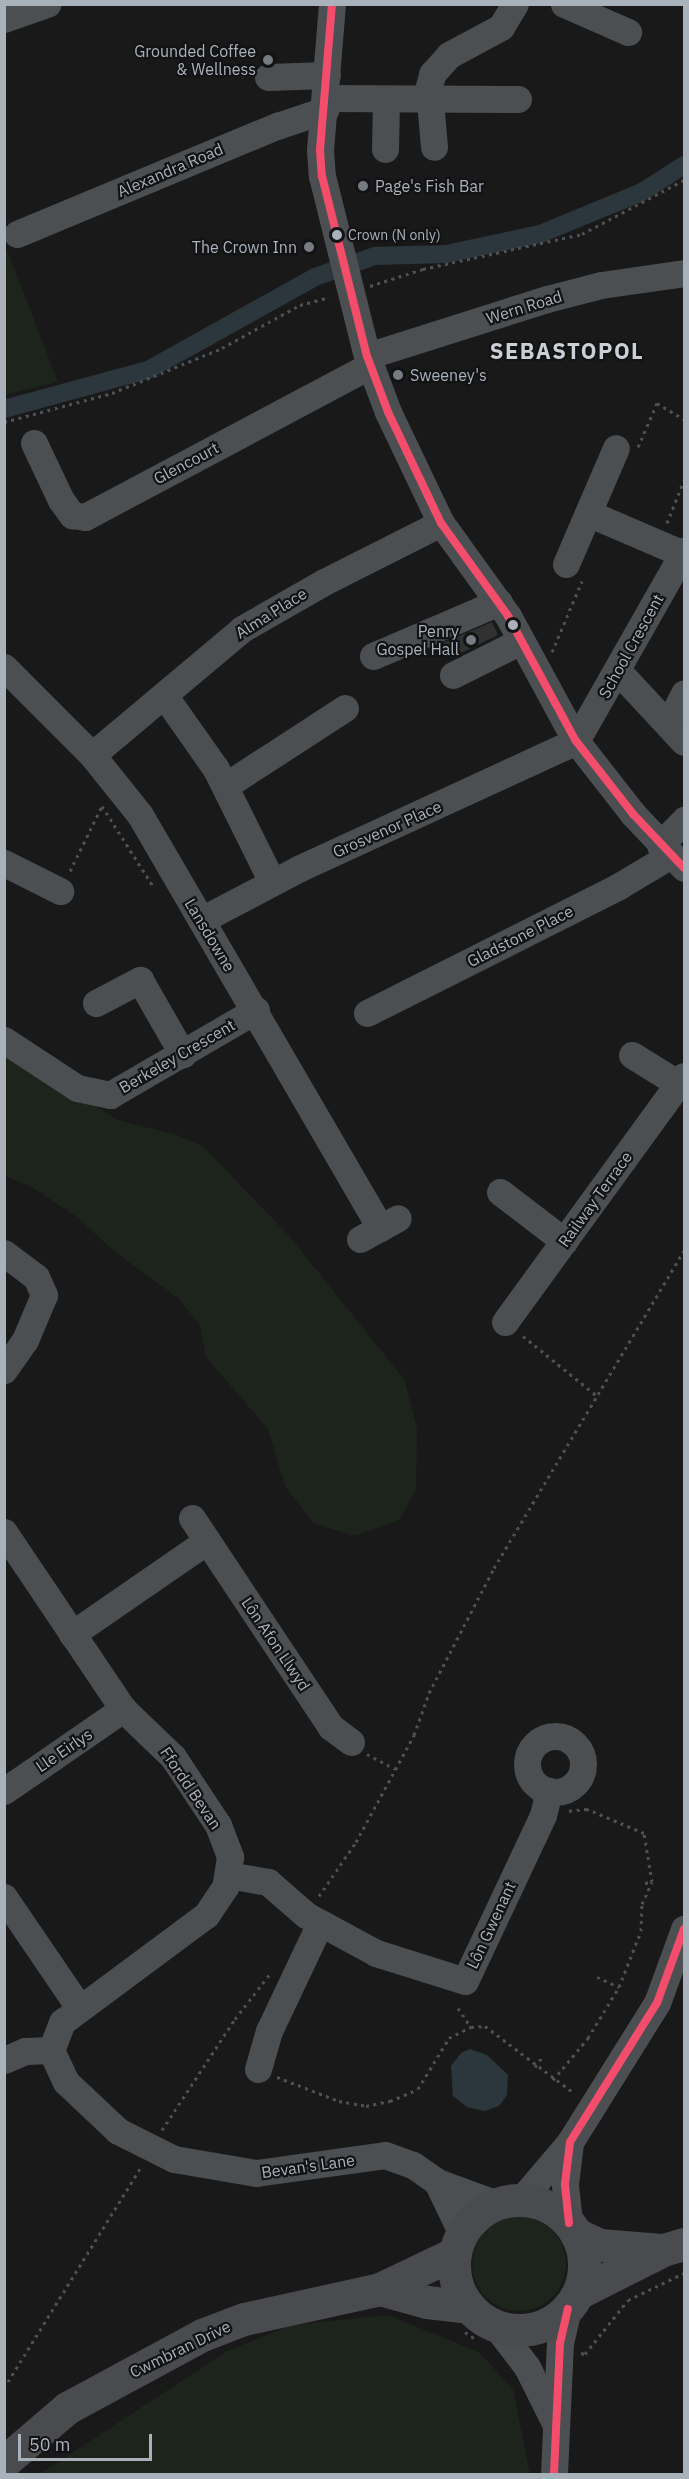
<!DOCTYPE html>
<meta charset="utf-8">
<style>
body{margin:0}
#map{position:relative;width:689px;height:2479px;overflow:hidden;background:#191919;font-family:"IBM Plex Sans",sans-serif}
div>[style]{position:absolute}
.green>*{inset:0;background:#1d241c}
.round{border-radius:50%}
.water>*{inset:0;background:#2b373c}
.canal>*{height:18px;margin:-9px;padding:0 9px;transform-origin:9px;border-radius:9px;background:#2b373c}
.building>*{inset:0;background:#313131}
.path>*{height:3px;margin-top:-1.5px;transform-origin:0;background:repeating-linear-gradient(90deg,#4f5053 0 3px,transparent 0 7.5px)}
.minor>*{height:27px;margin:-13.5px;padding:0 13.5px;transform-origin:13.5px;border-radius:13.5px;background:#4c4f52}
.minor>.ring{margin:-13.5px;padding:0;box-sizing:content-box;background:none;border:27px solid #4c4f52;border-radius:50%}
.major>*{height:33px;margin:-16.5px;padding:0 16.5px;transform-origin:16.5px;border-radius:16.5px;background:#4a4b4e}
.major>.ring{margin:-16.5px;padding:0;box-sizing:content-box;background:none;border:33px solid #4a4b4e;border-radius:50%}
.bus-1>*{height:8px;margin:-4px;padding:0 4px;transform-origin:4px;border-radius:4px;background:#f44d6c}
.dots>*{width:16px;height:16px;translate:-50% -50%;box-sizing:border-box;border:3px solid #131315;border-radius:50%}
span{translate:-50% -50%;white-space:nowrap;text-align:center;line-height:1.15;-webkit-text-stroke:4.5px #131315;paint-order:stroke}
.bus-label{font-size:14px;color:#a9b2bb}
.left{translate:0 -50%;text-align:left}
.poi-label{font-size:16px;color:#a9b2bb}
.right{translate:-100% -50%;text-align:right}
.street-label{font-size:16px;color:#a9b2bb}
.district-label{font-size:22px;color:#cad0d6;font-weight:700;letter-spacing:1.5px}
.frame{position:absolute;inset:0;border:6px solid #a9b2bb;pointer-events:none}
.scale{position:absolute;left:18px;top:2434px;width:134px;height:27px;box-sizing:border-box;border:3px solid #a9b2bb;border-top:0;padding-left:8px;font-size:18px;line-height:21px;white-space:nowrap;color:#a9b2bb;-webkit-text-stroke:4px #131315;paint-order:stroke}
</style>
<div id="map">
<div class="green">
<div style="clip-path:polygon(4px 242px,58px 382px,5px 395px,4px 395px)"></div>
<div style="clip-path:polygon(4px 1050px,117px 1120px,177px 1135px,204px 1147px,291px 1238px,404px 1379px,417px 1429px,416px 1490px,399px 1520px,355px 1536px,313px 1523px,285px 1486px,268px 1429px,206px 1357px,200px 1325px,178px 1298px,115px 1252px,77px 1217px,32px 1187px,5px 1176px)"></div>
<div class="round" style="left:472px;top:2217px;width:94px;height:94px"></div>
<div style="clip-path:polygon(388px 2315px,479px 2352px,513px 2389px,530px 2474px,40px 2474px,227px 2351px,292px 2325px)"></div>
</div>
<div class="water">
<div style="clip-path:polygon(470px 2049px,487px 2055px,508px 2075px,507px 2095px,499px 2106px,485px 2111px,467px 2107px,453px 2096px,451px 2066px,461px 2053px)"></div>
</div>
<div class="canal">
<div style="left:4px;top:409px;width:149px;rotate:-15.2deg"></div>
<div style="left:148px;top:370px;width:191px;rotate:-29.1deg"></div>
<div style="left:315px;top:277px;width:64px;rotate:-19.3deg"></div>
<div style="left:375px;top:256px;width:71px;rotate:-1.6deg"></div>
<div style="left:446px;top:254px;width:96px;rotate:-12deg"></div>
<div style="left:540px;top:234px;width:110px;rotate:-22.4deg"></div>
<div style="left:642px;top:192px;width:50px;rotate:-32.7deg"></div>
</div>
<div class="building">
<div style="clip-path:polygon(492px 622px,498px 635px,451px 658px,443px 643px)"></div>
</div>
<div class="path">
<div style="left:370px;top:286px;width:56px;rotate:-17.8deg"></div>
<div style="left:423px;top:269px;width:163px;rotate:-12.4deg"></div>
<div style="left:582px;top:234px;width:115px;rotate:-27.9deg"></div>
<div style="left:4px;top:422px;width:112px;rotate:-15deg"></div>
<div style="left:112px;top:393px;width:119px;rotate:-22.2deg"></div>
<div style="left:222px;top:348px;width:89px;rotate:-28.9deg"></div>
<div style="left:300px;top:305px;width:30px;rotate:-15deg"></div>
<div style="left:638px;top:447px;width:48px;rotate:-66.6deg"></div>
<div style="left:657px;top:403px;width:31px;rotate:31deg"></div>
<div style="left:667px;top:523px;width:46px;rotate:-68.4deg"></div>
<div style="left:552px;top:652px;width:77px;rotate:-67.1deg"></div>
<div style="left:102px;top:806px;width:95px;rotate:57.5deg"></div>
<div style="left:70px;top:871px;width:72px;rotate:-63.8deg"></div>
<div style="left:523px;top:1336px;width:95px;rotate:39deg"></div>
<div style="left:367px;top:1754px;width:32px;rotate:28deg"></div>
<div style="left:645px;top:1883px;width:7px;rotate:-8deg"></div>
<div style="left:319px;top:1896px;width:65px;rotate:-55.6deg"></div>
<div style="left:356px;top:1842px;width:122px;rotate:-61.5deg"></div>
<div style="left:414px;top:1735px;width:45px;rotate:-70.3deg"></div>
<div style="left:429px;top:1693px;width:141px;rotate:-62.5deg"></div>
<div style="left:494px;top:1568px;width:370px;rotate:-59.1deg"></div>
<div style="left:597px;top:1977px;width:24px;rotate:24deg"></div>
<div style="left:458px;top:2008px;width:23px;rotate:56deg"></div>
<div style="left:535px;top:2067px;width:14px;rotate:-54deg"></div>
<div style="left:277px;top:2077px;width:66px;rotate:21.2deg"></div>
<div style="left:339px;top:2101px;width:27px;rotate:10deg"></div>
<div style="left:366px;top:2106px;width:25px;rotate:-12deg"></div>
<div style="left:390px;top:2101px;width:30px;rotate:-23deg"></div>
<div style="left:418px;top:2089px;width:60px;rotate:-58.7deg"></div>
<div style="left:449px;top:2038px;width:25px;rotate:-27deg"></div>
<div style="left:471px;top:2027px;width:14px;rotate:-4deg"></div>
<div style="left:485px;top:2026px;width:111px;rotate:37deg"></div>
<div style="left:553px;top:2080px;width:55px;rotate:-50.2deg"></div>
<div style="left:588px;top:2038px;width:60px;rotate:-58.7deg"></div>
<div style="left:619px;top:1987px;width:60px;rotate:-68.6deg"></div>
<div style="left:641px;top:1931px;width:27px;rotate:-88deg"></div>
<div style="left:642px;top:1904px;width:24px;rotate:-66deg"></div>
<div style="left:652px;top:1882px;width:50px;rotate:-99.3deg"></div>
<div style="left:644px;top:1833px;width:62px;rotate:-157.2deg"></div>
<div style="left:587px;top:1809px;width:20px;rotate:174deg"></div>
<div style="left:162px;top:2130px;width:133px;rotate:-56.7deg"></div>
<div style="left:235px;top:2019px;width:56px;rotate:-52.3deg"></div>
<div style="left:465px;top:2332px;width:14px;rotate:34deg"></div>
<div style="left:581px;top:2353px;width:4px;rotate:14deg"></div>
<div style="left:585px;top:2354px;width:69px;rotate:-51.5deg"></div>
<div style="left:628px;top:2300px;width:62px;rotate:-25.7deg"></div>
<div style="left:4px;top:2388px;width:260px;rotate:-58.2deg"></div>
</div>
<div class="minor">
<div style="left:332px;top:4px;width:146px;rotate:94.7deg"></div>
<div style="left:320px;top:150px;width:26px;rotate:86deg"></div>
<div style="left:322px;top:176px;width:186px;rotate:76deg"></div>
<div style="left:367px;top:356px;width:60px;rotate:69.4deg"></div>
<div style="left:388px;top:412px;width:123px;rotate:64.5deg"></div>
<div style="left:441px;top:523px;width:115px;rotate:54.2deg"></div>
<div style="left:508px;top:616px;width:142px;rotate:61.5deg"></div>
<div style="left:576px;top:741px;width:93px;rotate:52deg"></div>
<div style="left:633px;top:814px;width:74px;rotate:46.6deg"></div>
<div style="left:564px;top:4px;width:70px;rotate:23.6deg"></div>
<div style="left:4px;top:19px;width:46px;rotate:-19.2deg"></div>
<div style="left:268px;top:77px;width:59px;rotate:-1.9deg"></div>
<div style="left:325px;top:98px;width:193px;rotate:0.3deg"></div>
<div style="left:425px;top:101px;width:28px;rotate:-75deg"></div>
<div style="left:432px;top:74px;width:25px;rotate:-48deg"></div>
<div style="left:449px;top:55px;width:59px;rotate:-28.3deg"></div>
<div style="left:501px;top:27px;width:27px;rotate:-59deg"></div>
<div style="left:430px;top:101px;width:46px;rotate:85deg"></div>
<div style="left:385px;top:149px;width:49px;rotate:-88.8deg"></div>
<div style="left:17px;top:234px;width:282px;rotate:-22.6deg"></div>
<div style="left:277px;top:126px;width:51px;rotate:-18.4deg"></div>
<div style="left:367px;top:356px;width:189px;rotate:-17.6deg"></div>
<div style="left:547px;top:299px;width:56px;rotate:-14.5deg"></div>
<div style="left:601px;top:285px;width:84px;rotate:-8.2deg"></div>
<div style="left:34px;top:443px;width:63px;rotate:64.7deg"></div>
<div style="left:61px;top:500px;width:19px;rotate:54deg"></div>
<div style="left:72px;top:515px;width:13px;rotate:9deg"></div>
<div style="left:85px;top:517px;width:324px;rotate:-28deg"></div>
<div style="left:588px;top:513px;width:103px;rotate:23.3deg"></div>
<div style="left:566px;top:564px;width:126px;rotate:-66.7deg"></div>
<div style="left:373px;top:656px;width:137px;rotate:-23.2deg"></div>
<div style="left:4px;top:667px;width:124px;rotate:45deg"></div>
<div style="left:92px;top:755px;width:77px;rotate:51.3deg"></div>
<div style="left:140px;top:815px;width:478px;rotate:59.8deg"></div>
<div style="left:617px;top:670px;width:98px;rotate:47.1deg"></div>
<div style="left:453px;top:675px;width:76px;rotate:-26.6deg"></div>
<div style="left:164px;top:695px;width:90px;rotate:54.9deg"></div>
<div style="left:216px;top:769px;width:126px;rotate:63.6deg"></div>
<div style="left:664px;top:719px;width:12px;rotate:-31deg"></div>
<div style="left:674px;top:713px;width:22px;rotate:-63deg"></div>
<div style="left:92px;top:755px;width:196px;rotate:-40deg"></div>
<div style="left:242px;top:629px;width:95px;rotate:-29.8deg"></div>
<div style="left:324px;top:582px;width:131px;rotate:-26.8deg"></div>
<div style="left:225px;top:786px;width:143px;rotate:-33deg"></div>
<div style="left:660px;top:845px;width:35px;rotate:-46deg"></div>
<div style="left:4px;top:863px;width:63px;rotate:26.6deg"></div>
<div style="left:201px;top:920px;width:110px;rotate:-27.7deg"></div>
<div style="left:298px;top:869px;width:306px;rotate:-24.7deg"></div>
<div style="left:576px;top:741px;width:219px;rotate:-60.4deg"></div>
<div style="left:96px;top:1003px;width:50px;rotate:-27.6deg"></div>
<div style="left:140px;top:980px;width:86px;rotate:60.2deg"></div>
<div style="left:367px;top:1013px;width:282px;rotate:-26.7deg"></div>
<div style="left:619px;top:886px;width:61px;rotate:-30.8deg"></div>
<div style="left:4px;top:1040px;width:87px;rotate:33.3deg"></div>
<div style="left:77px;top:1088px;width:34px;rotate:12deg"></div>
<div style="left:110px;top:1095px;width:169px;rotate:-30.2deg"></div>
<div style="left:632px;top:1055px;width:55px;rotate:31.7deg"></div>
<div style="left:500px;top:1192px;width:81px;rotate:37.4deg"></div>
<div style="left:360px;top:1239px;width:43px;rotate:-28.9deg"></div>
<div style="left:4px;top:1253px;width:40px;rotate:37deg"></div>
<div style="left:36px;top:1277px;width:20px;rotate:66deg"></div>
<div style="left:44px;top:1295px;width:49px;rotate:112.9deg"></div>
<div style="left:25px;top:1340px;width:37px;rotate:125deg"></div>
<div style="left:505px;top:1322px;width:304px;rotate:-54deg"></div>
<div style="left:192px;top:1518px;width:251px;rotate:56.4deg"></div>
<div style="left:331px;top:1727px;width:25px;rotate:37deg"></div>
<div style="left:4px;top:1532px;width:213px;rotate:56.1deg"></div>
<div style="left:123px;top:1709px;width:69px;rotate:43.8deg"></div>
<div style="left:173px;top:1757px;width:82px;rotate:56.5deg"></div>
<div style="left:218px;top:1825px;width:34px;rotate:69deg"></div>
<div style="left:230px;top:1857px;width:30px;rotate:99deg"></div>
<div style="left:225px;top:1887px;width:34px;rotate:124deg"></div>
<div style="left:206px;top:1915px;width:179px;rotate:143.4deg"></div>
<div style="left:62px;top:2022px;width:30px;rotate:111deg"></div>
<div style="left:51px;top:2050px;width:35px;rotate:65deg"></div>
<div style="left:66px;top:2082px;width:71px;rotate:43.3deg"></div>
<div style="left:118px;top:2131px;width:63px;rotate:26.6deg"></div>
<div style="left:174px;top:2159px;width:83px;rotate:9.7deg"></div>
<div style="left:256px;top:2173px;width:130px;rotate:-7.9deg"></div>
<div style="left:385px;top:2155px;width:30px;rotate:20deg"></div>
<div style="left:413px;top:2165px;width:29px;rotate:35deg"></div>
<div style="left:437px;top:2182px;width:64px;rotate:20.1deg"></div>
<div style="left:72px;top:1634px;width:164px;rotate:-34.6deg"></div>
<div class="ring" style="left:527px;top:1736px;width:29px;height:29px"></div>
<div style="left:4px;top:1791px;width:145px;rotate:-34.6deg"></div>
<div style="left:228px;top:1875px;width:41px;rotate:9.9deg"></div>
<div style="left:268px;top:1882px;width:50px;rotate:41deg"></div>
<div style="left:306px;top:1915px;width:80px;rotate:28.5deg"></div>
<div style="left:376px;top:1953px;width:93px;rotate:17.5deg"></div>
<div style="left:465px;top:1981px;width:183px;rotate:-64.8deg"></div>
<div style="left:543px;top:1815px;width:25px;rotate:-76deg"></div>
<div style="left:4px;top:1897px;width:132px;rotate:55.8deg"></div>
<div style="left:4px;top:2060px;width:23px;rotate:-23deg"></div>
<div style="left:25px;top:2051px;width:26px;rotate:-2deg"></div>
<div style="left:258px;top:2069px;width:40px;rotate:-74deg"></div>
<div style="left:269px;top:2031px;width:119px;rotate:-64.7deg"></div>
<div style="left:437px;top:2182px;width:58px;rotate:64.3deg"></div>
<div style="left:520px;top:2201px;width:77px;rotate:-49.7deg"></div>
<div style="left:570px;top:2142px;width:164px;rotate:-58deg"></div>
<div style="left:657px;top:2003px;width:79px;rotate:-70deg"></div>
<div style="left:569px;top:2223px;width:39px;rotate:-96deg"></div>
<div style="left:565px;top:2184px;width:42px;rotate:-83.2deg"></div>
<div style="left:496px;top:2326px;width:51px;rotate:52.9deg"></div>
<div style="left:527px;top:2367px;width:63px;rotate:63.4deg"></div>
<div style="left:554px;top:2474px;width:131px;rotate:-87.4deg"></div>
<div style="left:560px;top:2343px;width:35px;rotate:-77deg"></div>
</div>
<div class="major">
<div class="ring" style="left:454px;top:2200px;width:97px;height:97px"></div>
<div style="left:576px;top:2234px;width:26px;rotate:25deg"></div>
<div style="left:600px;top:2245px;width:61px;rotate:4.7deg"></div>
<div style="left:380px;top:2289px;width:49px;rotate:15.5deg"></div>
<div style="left:427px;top:2302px;width:42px;rotate:6.8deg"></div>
<div style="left:578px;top:2293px;width:95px;rotate:-26.8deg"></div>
<div style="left:663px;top:2250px;width:22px;rotate:-16deg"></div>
<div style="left:4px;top:2462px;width:83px;rotate:-40.6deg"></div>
<div style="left:67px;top:2408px;width:153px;rotate:-28.4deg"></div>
<div style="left:202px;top:2335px;width:45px;rotate:-20.9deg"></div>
<div style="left:244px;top:2319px;width:139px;rotate:-12.4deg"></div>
<div style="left:380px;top:2289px;width:83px;rotate:-25.6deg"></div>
</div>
<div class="bus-1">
<div style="left:332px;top:4px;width:146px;rotate:94.7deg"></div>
<div style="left:320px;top:150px;width:26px;rotate:86deg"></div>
<div style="left:322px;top:176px;width:186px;rotate:76deg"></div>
<div style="left:367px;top:356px;width:60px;rotate:69.4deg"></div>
<div style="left:388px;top:412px;width:123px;rotate:64.5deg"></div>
<div style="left:441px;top:523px;width:115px;rotate:54.2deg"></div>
<div style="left:508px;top:616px;width:142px;rotate:61.5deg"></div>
<div style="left:576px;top:741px;width:93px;rotate:52deg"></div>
<div style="left:633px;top:814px;width:74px;rotate:46.6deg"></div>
<div style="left:569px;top:2223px;width:39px;rotate:-96deg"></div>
<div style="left:565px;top:2184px;width:42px;rotate:-83.2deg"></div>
<div style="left:570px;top:2142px;width:164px;rotate:-58deg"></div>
<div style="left:657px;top:2003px;width:79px;rotate:-70deg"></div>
<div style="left:554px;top:2474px;width:131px;rotate:-87.4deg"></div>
<div style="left:560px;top:2343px;width:35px;rotate:-77deg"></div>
</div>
<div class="dots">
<div style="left:268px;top:60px;background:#777c82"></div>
<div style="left:363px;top:186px;background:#777c82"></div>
<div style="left:337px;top:235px;background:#a9b2bb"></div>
<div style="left:309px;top:247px;background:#777c82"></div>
<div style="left:398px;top:375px;background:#777c82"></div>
<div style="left:513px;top:625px;background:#a9b2bb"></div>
<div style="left:471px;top:640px;background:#777c82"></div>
</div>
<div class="bus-label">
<span class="left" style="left:348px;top:235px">Crown (N only)</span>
</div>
<div class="poi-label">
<span class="right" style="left:256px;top:60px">Grounded Coffee<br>&amp; Wellness</span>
<span class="left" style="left:375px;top:186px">Page's Fish Bar</span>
<span class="right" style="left:297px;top:247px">The Crown Inn</span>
<span class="left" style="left:410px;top:375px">Sweeney's</span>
<span class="right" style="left:459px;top:640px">Penry<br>Gospel Hall</span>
</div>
<div class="street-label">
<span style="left:170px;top:170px;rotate:-23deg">Alexandra Road</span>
<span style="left:524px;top:307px;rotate:-17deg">Wern Road</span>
<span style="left:186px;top:463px;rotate:-28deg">Glencourt</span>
<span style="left:271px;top:613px;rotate:-32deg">Alma Place</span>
<span style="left:631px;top:646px;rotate:-61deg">School Crescent</span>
<span style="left:387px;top:829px;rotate:-24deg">Grosvenor Place</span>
<span style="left:210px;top:935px;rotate:59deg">Lansdowne</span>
<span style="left:520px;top:936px;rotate:-27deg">Gladstone Place</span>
<span style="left:177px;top:1056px;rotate:-30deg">Berkeley Crescent</span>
<span style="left:595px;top:1199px;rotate:-54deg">Railway Terrace</span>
<span style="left:276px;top:1644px;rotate:56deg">Lôn Afon Llwyd</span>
<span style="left:64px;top:1750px;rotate:-34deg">Lle Eirlys</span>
<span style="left:191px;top:1788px;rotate:56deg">Ffordd Bevan</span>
<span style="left:491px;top:1925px;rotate:-65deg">Lôn Gwenant</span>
<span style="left:308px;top:2166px;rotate:-8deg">Bevan's Lane</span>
<span style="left:180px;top:2349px;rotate:-26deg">Cwmbran Drive</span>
</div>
<div class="district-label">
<span style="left:567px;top:351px">SEBASTOPOL</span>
</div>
<div class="frame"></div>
<div class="scale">50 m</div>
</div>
